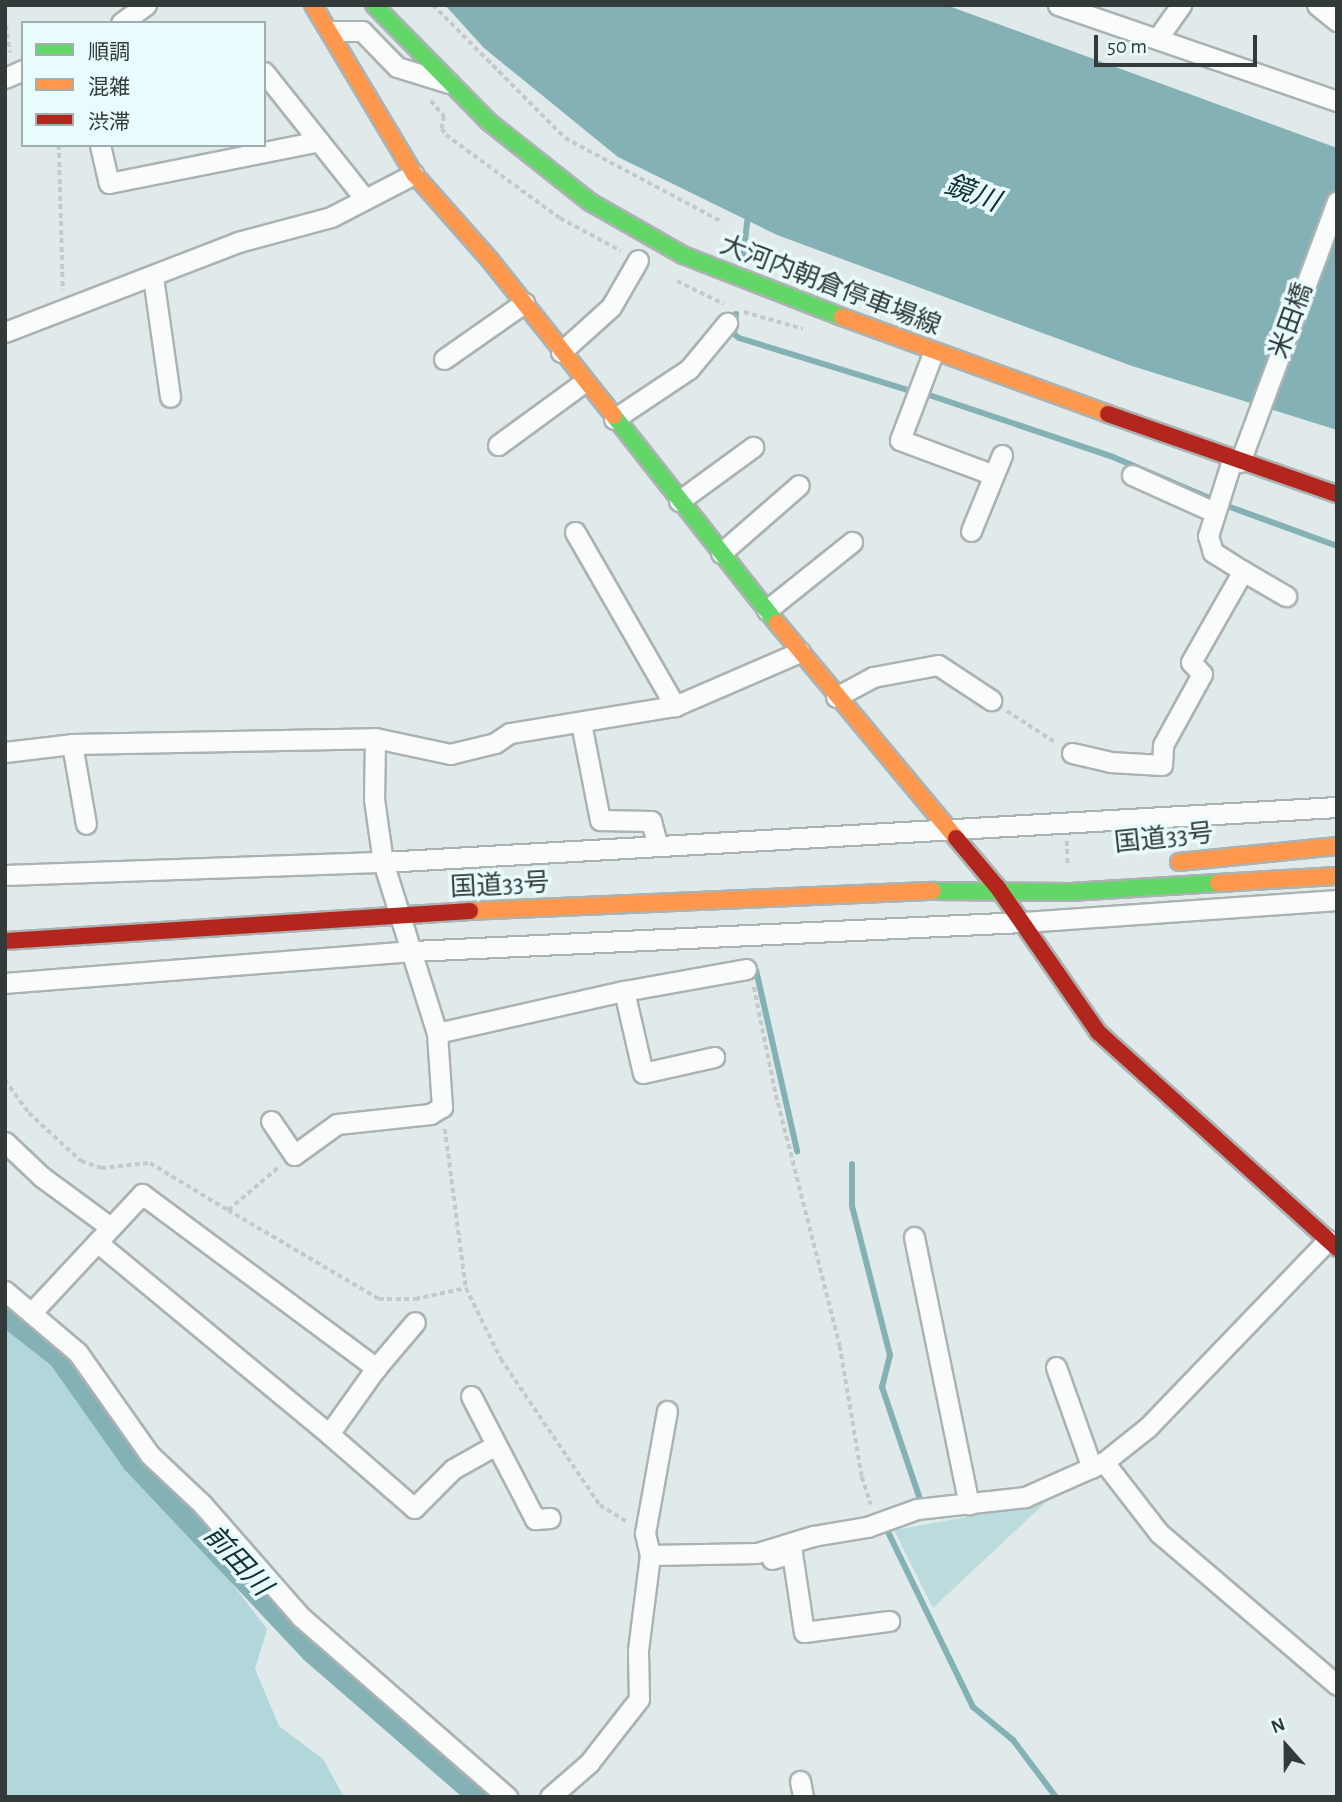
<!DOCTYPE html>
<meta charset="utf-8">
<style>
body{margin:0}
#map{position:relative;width:1342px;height:1802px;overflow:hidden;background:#e0eaea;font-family:"Alegreya Sans","Noto Sans JP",sans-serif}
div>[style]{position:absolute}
.green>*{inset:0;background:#bcdbdd}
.forest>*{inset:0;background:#b1d7db}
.water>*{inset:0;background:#84b1b6}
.stream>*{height:6px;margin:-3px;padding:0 3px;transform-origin:3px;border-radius:3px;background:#84b1b6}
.river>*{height:38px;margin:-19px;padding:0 19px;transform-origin:19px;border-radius:19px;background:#84b1b6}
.path>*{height:3.5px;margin-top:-1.75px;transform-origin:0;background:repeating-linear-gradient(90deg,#c5c9c9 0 5px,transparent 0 8.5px)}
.roads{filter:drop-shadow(2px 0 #abb2b2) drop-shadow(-2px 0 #abb2b2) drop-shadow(0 2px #abb2b2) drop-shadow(0 -2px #abb2b2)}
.street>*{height:19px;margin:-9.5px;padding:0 9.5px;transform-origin:9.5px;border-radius:9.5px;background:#fafcfc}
.fast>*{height:16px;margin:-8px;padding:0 8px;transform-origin:8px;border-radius:8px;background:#63d668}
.slow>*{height:16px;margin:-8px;padding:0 8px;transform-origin:8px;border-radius:8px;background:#ff974d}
.jam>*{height:16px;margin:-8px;padding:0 8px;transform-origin:8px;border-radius:8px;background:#b3261e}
span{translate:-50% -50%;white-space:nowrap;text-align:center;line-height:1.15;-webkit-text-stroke:7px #e8fbfd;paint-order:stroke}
.street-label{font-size:26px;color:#333a3a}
.water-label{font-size:28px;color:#113134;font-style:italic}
.frame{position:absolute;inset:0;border:7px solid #333a3a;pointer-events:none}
.legend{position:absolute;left:21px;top:21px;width:245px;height:126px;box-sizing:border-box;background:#e8fbfd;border:2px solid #a0aeaf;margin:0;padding:9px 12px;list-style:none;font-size:21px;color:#333a3a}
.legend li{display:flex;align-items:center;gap:14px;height:35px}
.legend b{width:35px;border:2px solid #a0aeaf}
.north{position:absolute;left:1251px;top:1711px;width:70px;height:70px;-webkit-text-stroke:5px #e8fbfd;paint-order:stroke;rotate:339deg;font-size:19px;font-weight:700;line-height:28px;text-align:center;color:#333a3a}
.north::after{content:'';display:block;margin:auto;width:24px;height:32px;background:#333a3a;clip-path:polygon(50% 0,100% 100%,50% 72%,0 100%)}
.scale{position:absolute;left:1094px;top:35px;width:163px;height:32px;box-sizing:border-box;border:4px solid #333a3a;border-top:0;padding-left:9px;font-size:21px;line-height:24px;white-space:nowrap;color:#333a3a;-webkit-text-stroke:5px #e8fbfd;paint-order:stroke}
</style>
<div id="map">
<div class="green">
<div style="clip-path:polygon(1045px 1503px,933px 1608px,894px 1530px)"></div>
</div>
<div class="forest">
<div style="clip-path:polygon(5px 1314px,20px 1324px,111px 1426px,267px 1629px,255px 1669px,279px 1726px,323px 1759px,344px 1797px,5px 1797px)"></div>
</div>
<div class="water">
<div style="clip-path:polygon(445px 5px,946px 5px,1337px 148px,1337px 430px,1132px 366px,777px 235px,618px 157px,484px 48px)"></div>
</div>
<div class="stream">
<div style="left:743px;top:257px;width:42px;rotate:-83.2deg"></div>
<div style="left:736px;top:314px;width:20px;rotate:96deg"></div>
<div style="left:734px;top:334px;width:6px;rotate:39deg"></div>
<div style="left:739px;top:338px;width:177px;rotate:17.1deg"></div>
<div style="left:929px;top:395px;width:194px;rotate:18.6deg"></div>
<div style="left:1113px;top:457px;width:104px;rotate:23.1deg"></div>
<div style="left:1230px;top:507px;width:114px;rotate:20deg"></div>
<div style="left:756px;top:970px;width:186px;rotate:77.2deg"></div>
<div style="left:852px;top:1164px;width:42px;rotate:90deg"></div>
<div style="left:852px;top:1206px;width:154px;rotate:75.7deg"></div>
<div style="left:890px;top:1355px;width:33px;rotate:104deg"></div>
<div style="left:882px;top:1387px;width:118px;rotate:71.3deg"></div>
<div style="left:888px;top:1532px;width:195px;rotate:64.1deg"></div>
<div style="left:973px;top:1707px;width:52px;rotate:39.5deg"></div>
<div style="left:1013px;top:1740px;width:71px;rotate:53deg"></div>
</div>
<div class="river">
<div style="left:5px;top:1305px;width:76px;rotate:38.1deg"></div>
<div style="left:65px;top:1352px;width:128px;rotate:54.8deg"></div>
<div style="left:139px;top:1457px;width:261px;rotate:46.7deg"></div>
<div style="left:318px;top:1647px;width:229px;rotate:40.9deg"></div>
</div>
<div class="path">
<div style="left:433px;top:5px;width:187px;rotate:45.2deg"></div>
<div style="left:565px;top:138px;width:178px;rotate:28.1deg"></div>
<div style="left:5px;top:17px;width:36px;rotate:82deg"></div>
<div style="left:431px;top:101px;width:20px;rotate:49deg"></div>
<div style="left:444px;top:116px;width:13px;rotate:99deg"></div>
<div style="left:442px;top:129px;width:7px;rotate:56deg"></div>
<div style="left:446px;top:135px;width:141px;rotate:36.1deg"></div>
<div style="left:560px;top:218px;width:69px;rotate:28.4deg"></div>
<div style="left:59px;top:145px;width:145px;rotate:88.4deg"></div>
<div style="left:677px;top:281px;width:52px;rotate:26.1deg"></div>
<div style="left:744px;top:312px;width:61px;rotate:16.1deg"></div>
<div style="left:1007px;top:711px;width:59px;rotate:33.1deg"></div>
<div style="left:1067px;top:841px;width:24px;rotate:88deg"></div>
<div style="left:754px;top:987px;width:110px;rotate:78.5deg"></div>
<div style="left:776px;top:1095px;width:259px;rotate:75.7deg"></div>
<div style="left:840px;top:1346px;width:133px;rotate:80.5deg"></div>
<div style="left:862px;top:1477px;width:29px;rotate:72deg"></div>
<div style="left:5px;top:1080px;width:41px;rotate:54deg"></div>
<div style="left:29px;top:1113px;width:71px;rotate:42.7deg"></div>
<div style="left:81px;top:1161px;width:21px;rotate:19deg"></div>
<div style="left:101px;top:1168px;width:49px;rotate:-5.8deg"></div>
<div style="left:150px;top:1163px;width:91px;rotate:31.1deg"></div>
<div style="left:228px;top:1210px;width:68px;rotate:-40.2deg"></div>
<div style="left:445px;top:1129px;width:160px;rotate:82.5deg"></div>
<div style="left:466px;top:1288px;width:79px;rotate:63.8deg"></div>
<div style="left:501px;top:1359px;width:176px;rotate:55.9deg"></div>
<div style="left:600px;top:1505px;width:32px;rotate:32deg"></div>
<div style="left:228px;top:1210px;width:175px;rotate:30.5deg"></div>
<div style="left:379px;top:1299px;width:36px"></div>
<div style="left:415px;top:1299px;width:52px;rotate:-12.2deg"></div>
</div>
<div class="roads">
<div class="street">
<div style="left:1058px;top:5px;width:295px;rotate:19deg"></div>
<div style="left:1317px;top:5px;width:26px;rotate:39deg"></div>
<div style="left:121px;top:23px;width:31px;rotate:-36deg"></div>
<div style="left:332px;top:31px;width:30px"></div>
<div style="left:362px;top:31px;width:50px;rotate:45.8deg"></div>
<div style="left:397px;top:67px;width:54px;rotate:17.1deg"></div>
<div style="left:1157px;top:39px;width:42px;rotate:-54.8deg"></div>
<div style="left:264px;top:72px;width:162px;rotate:51.5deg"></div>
<div style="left:5px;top:78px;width:20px;rotate:-24deg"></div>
<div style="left:100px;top:145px;width:39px;rotate:77deg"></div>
<div style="left:109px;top:183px;width:214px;rotate:-11.3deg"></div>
<div style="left:153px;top:277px;width:121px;rotate:81.9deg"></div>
<div style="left:5px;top:332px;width:250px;rotate:-21.1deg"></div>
<div style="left:238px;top:242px;width:96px;rotate:-15deg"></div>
<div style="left:331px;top:217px;width:93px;rotate:-27.4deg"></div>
<div style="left:561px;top:352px;width:67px;rotate:-42deg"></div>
<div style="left:611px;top:307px;width:54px;rotate:-60.1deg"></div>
<div style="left:933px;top:353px;width:93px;rotate:110.8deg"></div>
<div style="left:900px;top:440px;width:97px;rotate:20.5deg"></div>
<div style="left:444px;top:359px;width:98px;rotate:-35deg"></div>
<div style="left:614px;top:419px;width:90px;rotate:-33.7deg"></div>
<div style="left:689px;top:369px;width:60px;rotate:-50.4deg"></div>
<div style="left:498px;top:445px;width:107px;rotate:-36.2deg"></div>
<div style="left:1240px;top:462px;width:278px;rotate:-69.6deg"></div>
<div style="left:1132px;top:475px;width:90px;rotate:24.3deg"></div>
<div style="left:679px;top:501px;width:92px;rotate:-36.1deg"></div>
<div style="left:971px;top:531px;width:82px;rotate:-67.8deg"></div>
<div style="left:575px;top:532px;width:201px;rotate:60.1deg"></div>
<div style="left:721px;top:553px;width:103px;rotate:-41.1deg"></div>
<div style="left:1243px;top:571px;width:50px;rotate:30.2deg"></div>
<div style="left:767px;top:610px;width:109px;rotate:-38.7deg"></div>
<div style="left:836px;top:697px;width:42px;rotate:-28.4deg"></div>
<div style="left:873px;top:677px;width:66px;rotate:-10.5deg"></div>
<div style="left:938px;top:665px;width:64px;rotate:33.4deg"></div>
<div style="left:581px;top:723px;width:99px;rotate:78.9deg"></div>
<div style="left:600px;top:820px;width:51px;rotate:1.1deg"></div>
<div style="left:651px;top:821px;width:23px;rotate:75deg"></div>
<div style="left:375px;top:738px;width:61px;rotate:90.9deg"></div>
<div style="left:374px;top:799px;width:64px;rotate:81.9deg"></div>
<div style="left:383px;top:862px;width:179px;rotate:72.5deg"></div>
<div style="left:437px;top:1033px;width:192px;rotate:-12.7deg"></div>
<div style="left:624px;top:991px;width:124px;rotate:-10.2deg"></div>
<div style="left:72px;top:744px;width:81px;rotate:80.1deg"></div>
<div style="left:5px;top:752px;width:67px;rotate:-6.8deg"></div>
<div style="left:72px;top:744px;width:303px;rotate:-1.1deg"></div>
<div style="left:375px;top:738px;width:77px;rotate:12deg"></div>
<div style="left:450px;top:754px;width:46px;rotate:-13.7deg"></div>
<div style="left:495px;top:743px;width:18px;rotate:-34deg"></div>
<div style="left:510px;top:733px;width:167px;rotate:-9.3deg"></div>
<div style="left:675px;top:706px;width:136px;rotate:-23.4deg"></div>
<div style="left:1072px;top:753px;width:39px;rotate:13deg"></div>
<div style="left:1110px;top:762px;width:52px;rotate:3.3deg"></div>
<div style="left:1162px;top:765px;width:20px;rotate:-87deg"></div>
<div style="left:1163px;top:745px;width:81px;rotate:-61.2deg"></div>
<div style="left:1202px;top:674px;width:16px;rotate:-133deg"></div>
<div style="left:1191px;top:662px;width:105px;rotate:-60.3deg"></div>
<div style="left:1243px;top:571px;width:36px;rotate:-148deg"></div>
<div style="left:1213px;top:552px;width:17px;rotate:-107deg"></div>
<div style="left:1208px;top:536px;width:80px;rotate:-72.5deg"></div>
<div style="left:5px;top:875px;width:378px;rotate:-2deg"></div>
<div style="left:383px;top:862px;width:956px;rotate:-3.3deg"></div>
<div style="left:5px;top:983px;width:409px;rotate:-4.5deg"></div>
<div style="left:413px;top:951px;width:612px;rotate:-2.72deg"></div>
<div style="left:1024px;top:922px;width:314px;rotate:-4deg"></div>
<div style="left:624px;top:991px;width:84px;rotate:77deg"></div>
<div style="left:643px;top:1073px;width:73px;rotate:-12.7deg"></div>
<div style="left:271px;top:1121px;width:41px;rotate:55.9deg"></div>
<div style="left:294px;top:1155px;width:53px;rotate:-35.8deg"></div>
<div style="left:337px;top:1124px;width:94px;rotate:-6.1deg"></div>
<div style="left:430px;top:1114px;width:14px;rotate:-30deg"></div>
<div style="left:442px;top:1107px;width:74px;rotate:-93.9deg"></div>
<div style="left:5px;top:1142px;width:51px;rotate:43.4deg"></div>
<div style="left:42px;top:1177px;width:84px;rotate:36.3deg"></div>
<div style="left:914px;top:1237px;width:273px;rotate:78.4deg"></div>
<div style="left:1328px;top:1240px;width:260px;rotate:133.9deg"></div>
<div style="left:1148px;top:1427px;width:56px;rotate:141.5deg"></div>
<div style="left:1104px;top:1462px;width:90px;rotate:52.2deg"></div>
<div style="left:1159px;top:1533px;width:234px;rotate:40.5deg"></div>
<div style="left:5px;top:1291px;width:96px;rotate:40.3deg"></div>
<div style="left:78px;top:1353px;width:125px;rotate:54.8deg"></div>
<div style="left:150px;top:1455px;width:71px;rotate:43.3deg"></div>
<div style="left:202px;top:1504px;width:150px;rotate:48.8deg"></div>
<div style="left:301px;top:1617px;width:274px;rotate:41.1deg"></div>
<div style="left:33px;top:1311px;width:160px;rotate:-47deg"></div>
<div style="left:142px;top:1194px;width:292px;rotate:36.6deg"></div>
<div style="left:376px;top:1368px;width:81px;rotate:125.5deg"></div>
<div style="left:329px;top:1434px;width:300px;rotate:-140.4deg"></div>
<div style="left:1056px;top:1367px;width:107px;rotate:70.4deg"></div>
<div style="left:376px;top:1368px;width:60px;rotate:-49.7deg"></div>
<div style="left:471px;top:1396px;width:139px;rotate:62.5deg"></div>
<div style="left:535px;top:1519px;width:15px;rotate:-4deg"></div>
<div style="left:329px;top:1434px;width:113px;rotate:41deg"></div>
<div style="left:414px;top:1508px;width:55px;rotate:-45deg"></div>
<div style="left:453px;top:1469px;width:47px;rotate:-29.3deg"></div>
<div style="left:650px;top:1555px;width:107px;rotate:-1.1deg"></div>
<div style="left:757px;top:1553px;width:59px;rotate:-16.9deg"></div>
<div style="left:813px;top:1536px;width:55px;rotate:-9.5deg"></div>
<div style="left:867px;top:1527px;width:53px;rotate:-19.8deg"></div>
<div style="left:917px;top:1509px;width:109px;rotate:-6.3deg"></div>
<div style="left:1025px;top:1497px;width:86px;rotate:-23.9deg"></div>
<div style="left:772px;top:1559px;width:21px;rotate:-17deg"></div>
<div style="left:792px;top:1553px;width:80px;rotate:81.4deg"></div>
<div style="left:804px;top:1632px;width:86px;rotate:-7.4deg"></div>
<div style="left:800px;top:1781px;width:16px;rotate:79deg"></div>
<div style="left:550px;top:1797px;width:52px;rotate:-41.1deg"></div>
<div style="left:589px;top:1763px;width:81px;rotate:-52deg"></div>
<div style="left:639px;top:1699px;width:49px;rotate:-91.2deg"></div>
<div style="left:638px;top:1650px;width:96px;rotate:-82.8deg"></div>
<div style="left:650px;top:1555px;width:23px;rotate:-103deg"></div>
<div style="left:645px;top:1533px;width:124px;rotate:-79.8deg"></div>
</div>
<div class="fast">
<div style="left:374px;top:5px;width:164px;rotate:45.5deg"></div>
<div style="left:489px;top:122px;width:129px;rotate:38.4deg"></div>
<div style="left:590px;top:202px;width:107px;rotate:29.7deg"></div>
<div style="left:683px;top:255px;width:171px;rotate:21.3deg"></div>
<div style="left:614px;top:416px;width:263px;rotate:51.8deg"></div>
<div style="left:933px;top:891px;width:137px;rotate:0.4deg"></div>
<div style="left:1070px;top:892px;width:148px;rotate:-3.5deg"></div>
</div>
<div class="slow">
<div style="left:313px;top:5px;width:197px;rotate:59.1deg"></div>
<div style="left:414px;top:174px;width:115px;rotate:48.5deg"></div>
<div style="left:490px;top:260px;width:199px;rotate:51.5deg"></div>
<div style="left:842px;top:317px;width:283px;rotate:20deg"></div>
<div style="left:777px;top:623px;width:280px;rotate:50.2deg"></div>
<div style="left:1179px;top:862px;width:159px;rotate:-5.8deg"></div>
<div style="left:1218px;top:883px;width:119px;rotate:-3.4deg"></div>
<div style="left:470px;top:911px;width:463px;rotate:-2.5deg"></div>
</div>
<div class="jam">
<div style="left:1108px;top:414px;width:243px;rotate:19.3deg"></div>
<div style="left:956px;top:838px;width:65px;rotate:50deg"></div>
<div style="left:998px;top:888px;width:175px;rotate:55.2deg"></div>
<div style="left:1098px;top:1032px;width:322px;rotate:42.1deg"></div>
<div style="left:5px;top:941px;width:466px;rotate:-3.7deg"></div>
</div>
</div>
<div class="street-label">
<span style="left:830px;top:286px;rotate:21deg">大河内朝倉停車場線</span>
<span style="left:1292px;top:321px;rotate:-70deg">米田橋</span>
<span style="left:1164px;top:839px;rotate:-6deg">国道33号</span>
<span style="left:500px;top:886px;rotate:-3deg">国道33号</span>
</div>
<div class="water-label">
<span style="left:972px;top:194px;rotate:20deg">鏡川</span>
<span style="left:237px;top:1561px;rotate:47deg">前田川</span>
</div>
<div class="frame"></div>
<ul class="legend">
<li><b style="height:9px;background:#63d668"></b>順調</li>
<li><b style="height:9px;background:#ff974d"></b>混雑</li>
<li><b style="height:9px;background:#b3261e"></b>渋滞</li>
</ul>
<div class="north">N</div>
<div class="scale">50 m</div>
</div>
